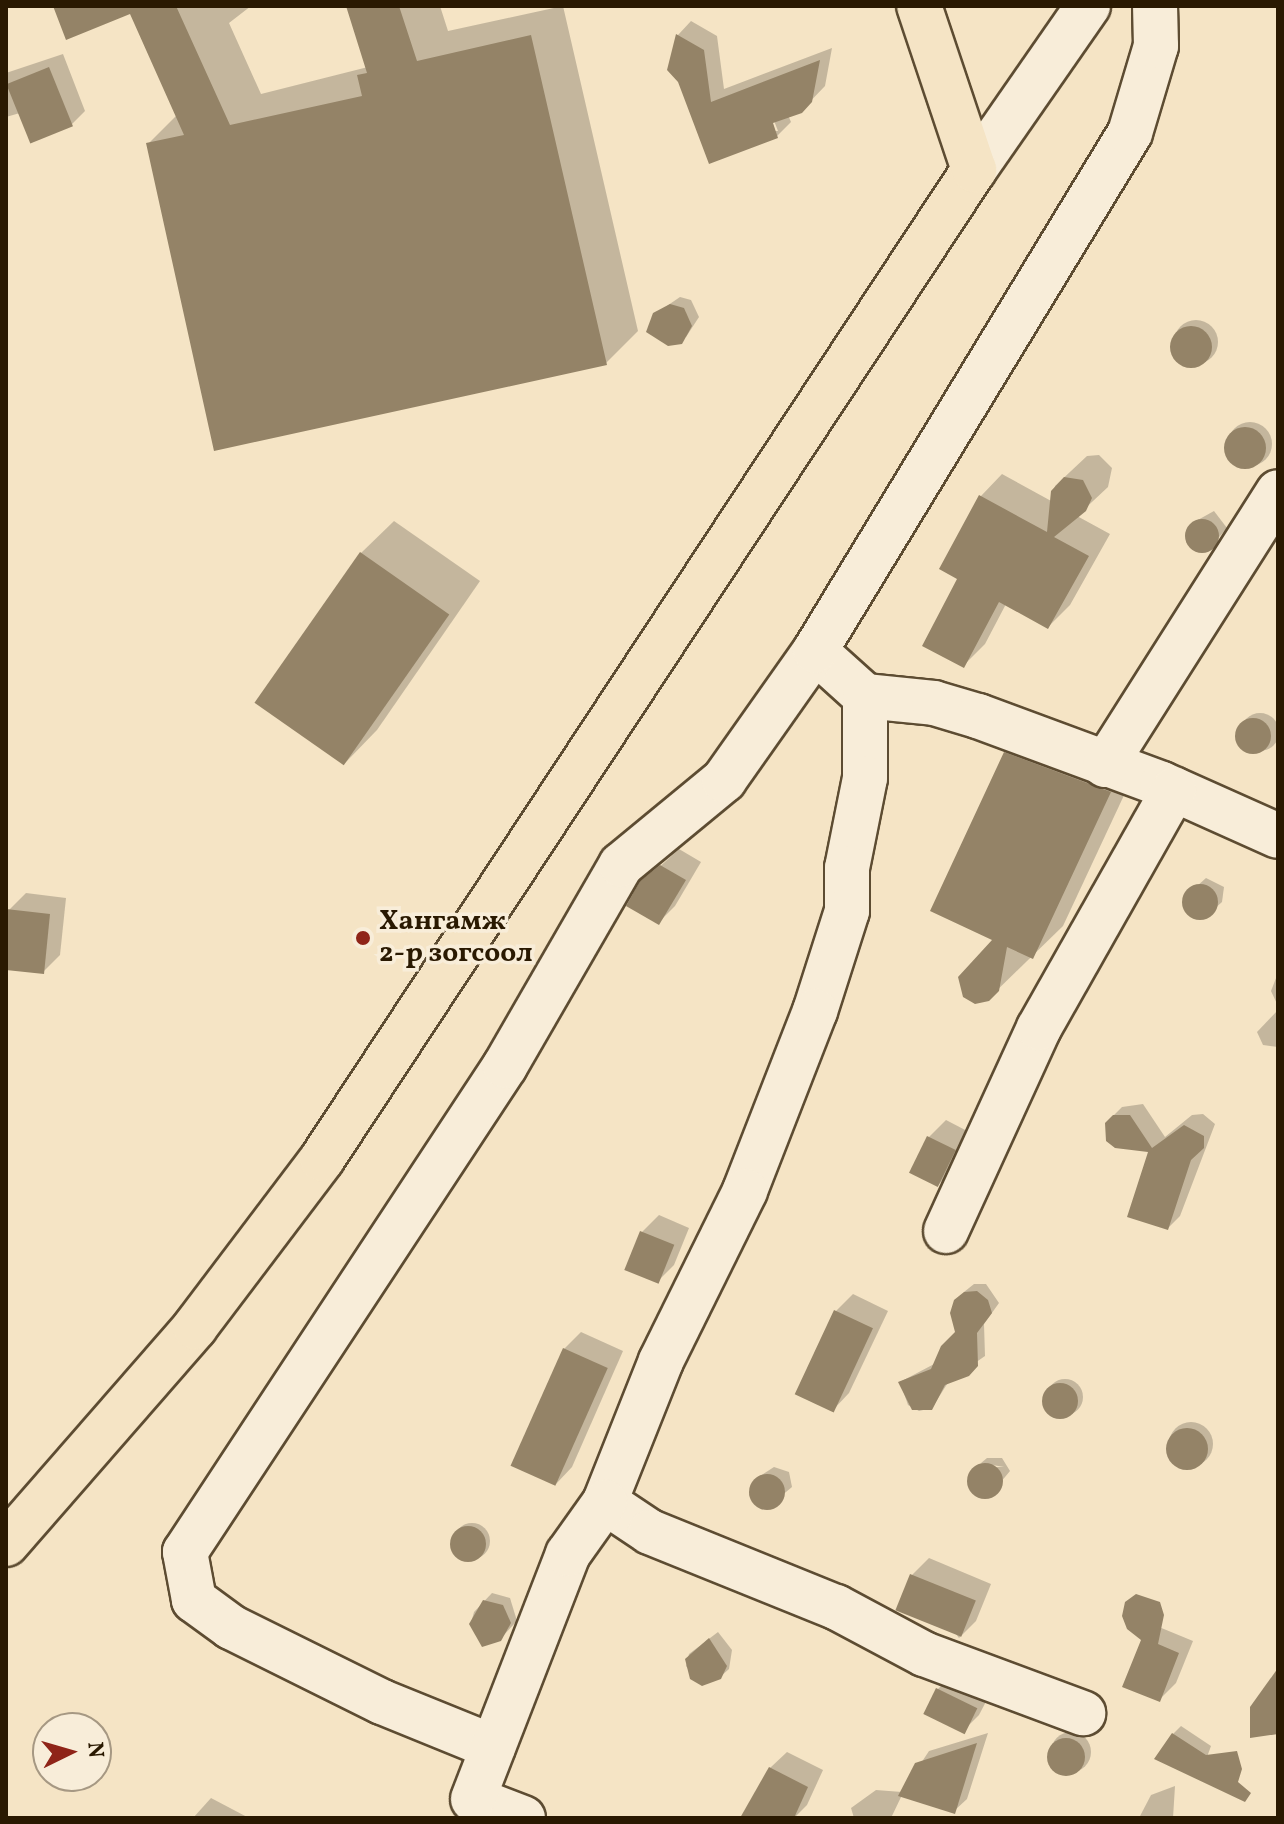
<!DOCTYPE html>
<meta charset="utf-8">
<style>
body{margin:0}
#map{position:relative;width:1284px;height:1824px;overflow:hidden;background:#f5e4c5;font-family:Vollkorn,serif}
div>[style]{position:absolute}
.shadow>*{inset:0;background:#0003}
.round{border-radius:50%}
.building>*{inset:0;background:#948367;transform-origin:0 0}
.roads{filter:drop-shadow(2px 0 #5d4c32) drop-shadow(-2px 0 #5d4c32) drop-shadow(0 2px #5d4c32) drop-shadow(0 -2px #5d4c32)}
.minor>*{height:44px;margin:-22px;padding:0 22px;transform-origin:22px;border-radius:22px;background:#f8edd9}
.major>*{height:44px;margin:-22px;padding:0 22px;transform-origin:22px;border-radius:22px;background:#f5e4c5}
.dots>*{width:22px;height:22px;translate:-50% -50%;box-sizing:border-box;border:4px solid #f8edd9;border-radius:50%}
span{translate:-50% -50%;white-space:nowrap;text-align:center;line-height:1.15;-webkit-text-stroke:7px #f8edd9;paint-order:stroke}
.poi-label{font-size:28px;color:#2a1901;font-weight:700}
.left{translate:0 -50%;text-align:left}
.frame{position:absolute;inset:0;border:8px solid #2a1901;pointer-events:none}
.north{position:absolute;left:32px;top:1712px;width:80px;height:80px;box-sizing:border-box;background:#f8edd9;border:2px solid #a69883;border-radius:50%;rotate:85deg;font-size:22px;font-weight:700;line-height:32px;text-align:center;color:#2a1901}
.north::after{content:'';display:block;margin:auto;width:28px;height:36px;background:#8f2418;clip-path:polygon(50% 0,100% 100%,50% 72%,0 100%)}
</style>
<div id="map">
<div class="shadow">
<div style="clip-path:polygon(128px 6px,251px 6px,229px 23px,261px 94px,368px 67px,348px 6px,440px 6px,448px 31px,563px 6px,638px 331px,606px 363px,148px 144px,177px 115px)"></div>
<div style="clip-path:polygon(evenodd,691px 21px,717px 36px,724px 89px,832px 48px,825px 86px,801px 111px,788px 115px,791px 122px,777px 136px,710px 161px,680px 81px,669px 69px,678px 35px,691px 21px,771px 113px,778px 131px,774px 131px,771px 113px)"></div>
<div style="clip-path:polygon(63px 54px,85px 111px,71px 125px,20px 113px,6px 117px,6px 73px)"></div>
<div style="clip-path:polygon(680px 297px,691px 300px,699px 317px,686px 337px,655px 314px)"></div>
<div class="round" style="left:1174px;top:320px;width:44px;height:44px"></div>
<div class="round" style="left:1228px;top:422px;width:44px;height:44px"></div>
<div style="clip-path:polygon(1099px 455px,1112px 468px,1108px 487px,1077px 516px,1110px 534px,1070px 605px,1048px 627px,1006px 604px,985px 644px,964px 665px,959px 578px,941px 568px,981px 496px,1002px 474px,1053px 502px,1055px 486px,1087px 456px)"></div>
<div style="clip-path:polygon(1214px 511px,1227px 528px,1207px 551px,1192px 548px,1187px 540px,1196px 521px)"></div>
<div style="clip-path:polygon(394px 521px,480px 581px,377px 730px,345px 763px,361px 553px)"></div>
<div class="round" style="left:1241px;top:713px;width:38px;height:38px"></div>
<div style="clip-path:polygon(1036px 723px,1140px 761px,1063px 926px,988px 999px,1005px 753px)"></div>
<div style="clip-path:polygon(679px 849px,701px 862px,675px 906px,658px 923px,642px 883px)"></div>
<div style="clip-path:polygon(1206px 878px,1224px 887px,1222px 902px,1205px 917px,1190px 915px,1186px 896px)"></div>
<div style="clip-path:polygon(26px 893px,66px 898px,60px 955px,43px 972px,6px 968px,9px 910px)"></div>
<div style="clip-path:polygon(1278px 973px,1278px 1006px,1271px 991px)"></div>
<div style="clip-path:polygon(1278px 1010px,1278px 1047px,1263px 1045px,1257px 1032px)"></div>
<div style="clip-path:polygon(1143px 1104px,1165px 1137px,1192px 1115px,1203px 1114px,1215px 1124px,1180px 1216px,1168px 1228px,1151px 1150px,1110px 1119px,1122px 1107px)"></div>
<div style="clip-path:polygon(946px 1120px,971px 1133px,955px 1168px,938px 1185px,929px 1137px)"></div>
<div style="clip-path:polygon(659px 1215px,689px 1228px,674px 1265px,657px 1282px,642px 1232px)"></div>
<div style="clip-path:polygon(974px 1284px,986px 1284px,999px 1303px,984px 1324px,985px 1356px,949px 1381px,932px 1408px,919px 1411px,908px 1405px,900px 1382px,936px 1363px,957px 1333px,964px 1292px)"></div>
<div style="clip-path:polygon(853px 1294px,888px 1311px,849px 1393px,833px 1410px,836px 1311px)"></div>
<div style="clip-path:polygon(581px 1332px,623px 1351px,572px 1467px,556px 1484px,564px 1349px)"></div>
<div class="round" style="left:1047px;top:1379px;width:36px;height:36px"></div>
<div class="round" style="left:1169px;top:1422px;width:44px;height:44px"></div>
<div style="clip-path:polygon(987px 1458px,1002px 1458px,1010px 1471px,990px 1495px,971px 1491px,971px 1474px,977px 1467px,1004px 1467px,981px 1463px)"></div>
<div style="clip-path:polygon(774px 1467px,789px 1472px,792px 1487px,768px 1507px,749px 1495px,757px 1478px)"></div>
<div class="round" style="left:454px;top:1523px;width:36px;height:36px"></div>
<div style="clip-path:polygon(929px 1558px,991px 1584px,976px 1621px,959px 1638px,912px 1575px)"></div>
<div style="clip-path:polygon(492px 1593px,510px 1598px,517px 1621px,500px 1639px,471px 1623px,474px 1612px)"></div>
<div style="clip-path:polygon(1159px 1627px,1193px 1641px,1176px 1683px,1159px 1700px,1142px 1643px)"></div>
<div style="clip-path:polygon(718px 1632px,732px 1650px,729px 1669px,720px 1677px,697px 1681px,686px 1666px,689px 1654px)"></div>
<div style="clip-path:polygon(955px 1672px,992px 1690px,979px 1715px,962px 1732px,926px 1713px,938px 1689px)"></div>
<div style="clip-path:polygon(1181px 1726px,1211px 1746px,1203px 1768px,1173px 1734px)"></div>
<div class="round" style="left:1051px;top:1732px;width:40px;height:40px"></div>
<div style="clip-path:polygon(988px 1733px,967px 1799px,954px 1811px,902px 1795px,891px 1818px,854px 1818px,851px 1808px,876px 1790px,902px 1792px,929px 1751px)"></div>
<div style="clip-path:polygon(787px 1752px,823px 1770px,807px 1805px,794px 1818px,781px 1818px,770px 1768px)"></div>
<div style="clip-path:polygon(1175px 1786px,1173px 1818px,1139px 1818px,1151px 1795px)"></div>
<div style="clip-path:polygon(211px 1798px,249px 1818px,193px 1818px)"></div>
</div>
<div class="building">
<div style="clip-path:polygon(53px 6px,176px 6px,230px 125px,362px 96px,357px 75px,367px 73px,346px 6px,399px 6px,417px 61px,531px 35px,607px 365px,214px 451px,146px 143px,184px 135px,130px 14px,66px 40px)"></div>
<div style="clip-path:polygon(676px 34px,704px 50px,711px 102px,820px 60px,812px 102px,802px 113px,773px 123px,778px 138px,709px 164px,678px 82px,667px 70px)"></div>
<div style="left:49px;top:67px;width:64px;height:46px;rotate:68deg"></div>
<div style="clip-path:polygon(670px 304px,684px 308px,692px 326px,682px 344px,668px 346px,646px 332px,653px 313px)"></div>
<div class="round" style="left:1170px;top:326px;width:42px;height:42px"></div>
<div class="round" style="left:1224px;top:427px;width:42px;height:42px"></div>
<div style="clip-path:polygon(1064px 477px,1083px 480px,1092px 498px,1086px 511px,1054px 537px,1089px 556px,1048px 629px,999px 602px,964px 668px,922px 646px,957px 579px,939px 569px,979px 495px,1047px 532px,1051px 491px)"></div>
<div class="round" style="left:1185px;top:519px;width:34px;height:34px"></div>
<div style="left:360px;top:552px;width:109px;height:184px;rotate:35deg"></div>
<div class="round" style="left:1235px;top:718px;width:36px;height:36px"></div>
<div style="clip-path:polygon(1004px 752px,1111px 792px,1033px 959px,1007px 947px,999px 991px,989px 1001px,975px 1004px,963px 997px,958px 977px,992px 940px,930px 911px)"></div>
<div style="clip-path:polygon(660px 865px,686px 880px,659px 925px,626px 906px,640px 881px)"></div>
<div class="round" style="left:1182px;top:884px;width:36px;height:36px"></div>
<div style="clip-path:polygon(6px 909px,50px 914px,44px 974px,6px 970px)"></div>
<div style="clip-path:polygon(1113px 1115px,1130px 1115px,1152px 1148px,1184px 1125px,1204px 1136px,1204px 1148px,1191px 1160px,1168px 1230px,1127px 1217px,1148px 1152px,1115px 1148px,1106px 1141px,1105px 1123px)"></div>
<div style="left:927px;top:1136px;width:32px;height:41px;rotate:26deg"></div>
<div style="left:640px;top:1231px;width:37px;height:42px;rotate:22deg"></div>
<div style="clip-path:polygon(977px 1291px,988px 1300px,992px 1313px,977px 1333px,978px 1366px,969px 1376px,945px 1385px,932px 1410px,912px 1410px,898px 1382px,931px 1369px,941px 1346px,955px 1332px,950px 1313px,954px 1300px,964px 1292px)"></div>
<div style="left:834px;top:1310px;width:43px;height:93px;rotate:25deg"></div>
<div style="left:563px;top:1348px;width:49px;height:129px;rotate:24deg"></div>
<div class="round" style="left:1042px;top:1383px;width:36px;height:36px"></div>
<div class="round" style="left:1166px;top:1428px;width:42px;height:42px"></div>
<div class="round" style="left:967px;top:1463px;width:36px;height:36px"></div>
<div class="round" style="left:749px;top:1474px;width:36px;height:36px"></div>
<div class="round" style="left:450px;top:1526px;width:36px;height:36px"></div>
<div style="left:910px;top:1574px;width:71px;height:39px;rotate:22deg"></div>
<div style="clip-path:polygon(1136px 1594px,1160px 1602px,1164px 1615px,1158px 1644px,1179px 1653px,1160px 1702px,1122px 1687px,1141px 1640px,1127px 1629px,1122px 1616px,1125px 1602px)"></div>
<div style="clip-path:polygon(483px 1600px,503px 1605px,511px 1623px,501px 1641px,482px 1647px,469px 1624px)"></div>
<div style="clip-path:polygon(709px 1638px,727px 1666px,721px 1679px,702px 1686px,690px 1679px,685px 1659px)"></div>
<div style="clip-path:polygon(1278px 1668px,1278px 1734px,1250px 1738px,1250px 1707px)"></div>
<div style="left:936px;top:1688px;width:46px;height:29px;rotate:26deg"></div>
<div style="clip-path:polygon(1172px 1733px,1206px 1755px,1237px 1751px,1242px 1769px,1238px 1782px,1251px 1793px,1245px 1802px,1154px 1759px)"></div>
<div class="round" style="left:1047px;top:1738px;width:38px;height:38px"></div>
<div style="clip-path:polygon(977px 1743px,955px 1814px,898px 1796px,915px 1763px)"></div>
<div style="clip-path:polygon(769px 1767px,808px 1787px,794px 1818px,740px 1818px)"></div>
</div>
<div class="roads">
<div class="minor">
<div style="left:974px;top:170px;width:200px;rotate:-55.2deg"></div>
<div style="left:815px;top:651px;width:67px;rotate:42deg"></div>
<div style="left:865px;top:696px;width:82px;rotate:90deg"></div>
<div style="left:865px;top:778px;width:92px;rotate:101.3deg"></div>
<div style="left:847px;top:868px;width:43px;rotate:90deg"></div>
<div style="left:847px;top:911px;width:105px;rotate:107.7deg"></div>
<div style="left:815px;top:1011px;width:193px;rotate:111.3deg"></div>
<div style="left:745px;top:1191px;width:190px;rotate:116.3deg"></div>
<div style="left:661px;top:1361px;width:152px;rotate:111.7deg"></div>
<div style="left:605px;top:1502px;width:54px;rotate:33.7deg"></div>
<div style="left:650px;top:1532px;width:201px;rotate:22deg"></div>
<div style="left:836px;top:1607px;width:100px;rotate:28.1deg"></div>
<div style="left:924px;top:1654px;width:170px;rotate:20.4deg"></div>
<div style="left:865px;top:696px;width:69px;rotate:5.8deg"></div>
<div style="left:934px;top:703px;width:46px;rotate:16.5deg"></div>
<div style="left:978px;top:716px;width:196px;rotate:20.3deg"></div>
<div style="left:1162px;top:784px;width:127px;rotate:24.1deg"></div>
<div style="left:1105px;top:765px;width:323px;rotate:-57.6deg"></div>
<div style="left:946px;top:1231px;width:223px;rotate:-65.4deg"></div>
<div style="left:1039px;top:1028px;width:274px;rotate:-60.5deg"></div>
<div style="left:493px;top:1747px;width:120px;rotate:-157.9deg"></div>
<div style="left:382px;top:1702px;width:169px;rotate:-153.6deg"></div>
<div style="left:231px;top:1627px;width:46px;rotate:-143.9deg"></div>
<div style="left:194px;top:1600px;width:49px;rotate:-100.6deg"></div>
<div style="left:185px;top:1552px;width:582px;rotate:-56.64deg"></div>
<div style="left:505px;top:1066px;width:232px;rotate:-60deg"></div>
<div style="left:621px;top:865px;width:134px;rotate:-39.5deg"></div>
<div style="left:724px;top:780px;width:158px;rotate:-54.8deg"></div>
<div style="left:815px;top:651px;width:606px;rotate:-58.7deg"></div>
<div style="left:1130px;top:133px;width:91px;rotate:-73.4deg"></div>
<div style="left:1156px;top:46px;width:40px;rotate:-91.4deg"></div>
<div style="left:523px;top:1818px;width:53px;rotate:-159.2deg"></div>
<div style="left:473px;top:1799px;width:263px;rotate:-68.8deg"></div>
<div style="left:568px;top:1554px;width:64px;rotate:-54.6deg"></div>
</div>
<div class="major">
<div style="left:6px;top:1544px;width:288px;rotate:-48.9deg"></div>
<div style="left:195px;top:1327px;width:211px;rotate:-52.9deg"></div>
<div style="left:322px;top:1159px;width:1185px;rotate:-56.61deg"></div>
<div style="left:974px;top:170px;width:173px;rotate:-108.5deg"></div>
</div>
</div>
<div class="dots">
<div style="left:363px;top:938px;background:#8f2418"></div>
</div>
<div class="poi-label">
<span class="left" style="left:379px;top:938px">Хангамж<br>2-р зогсоол</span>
</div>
<div class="frame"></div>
<div class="north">N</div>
</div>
